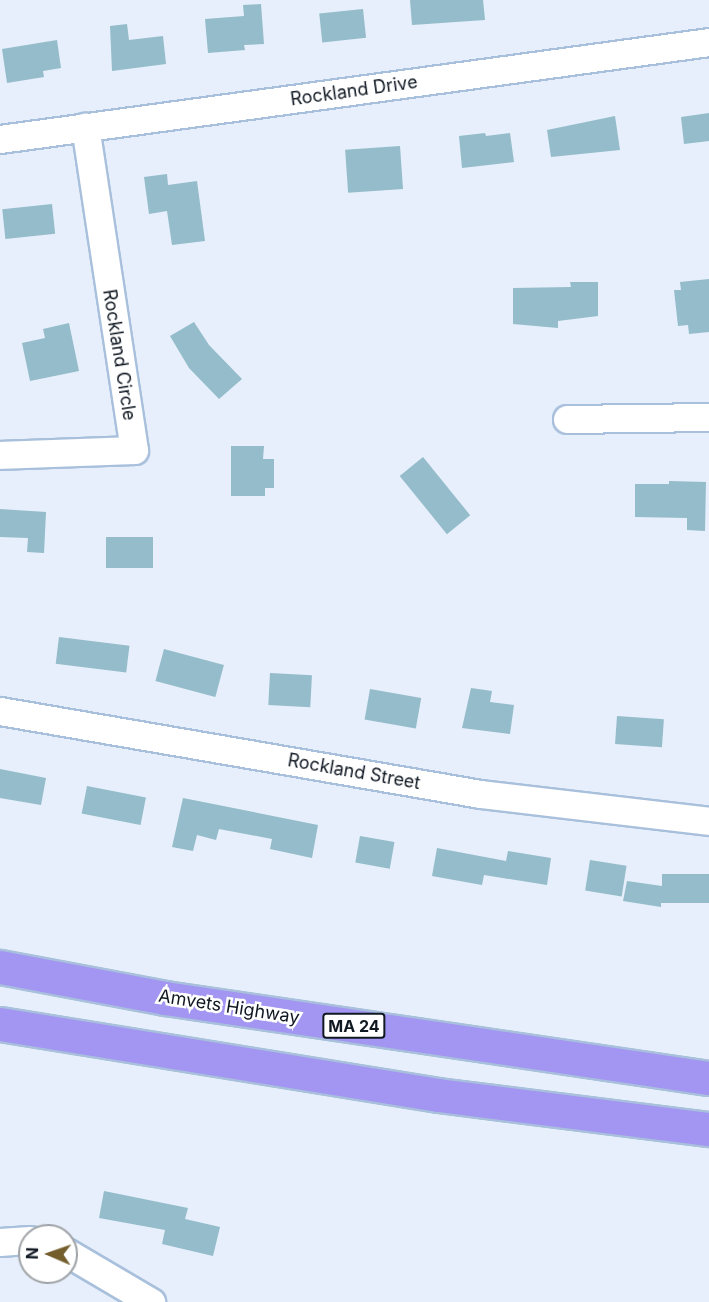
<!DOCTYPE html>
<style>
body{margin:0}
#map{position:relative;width:709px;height:1302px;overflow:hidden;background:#e6effb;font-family:Inter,sans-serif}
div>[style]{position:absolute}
.building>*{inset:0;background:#94bcca;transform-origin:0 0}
.roads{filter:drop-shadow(2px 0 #a9c0dc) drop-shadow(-2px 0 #a9c0dc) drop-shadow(0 2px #a9c0dc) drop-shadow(0 -2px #a9c0dc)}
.minor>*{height:27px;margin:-13.5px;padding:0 13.5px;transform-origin:13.5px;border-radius:13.5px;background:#fff}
.highway>*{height:33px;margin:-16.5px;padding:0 16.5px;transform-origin:16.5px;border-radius:16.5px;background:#a296f2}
span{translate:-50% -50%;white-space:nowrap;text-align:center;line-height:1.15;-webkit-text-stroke:5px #fff;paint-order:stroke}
.shield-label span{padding:2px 4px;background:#fff;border:2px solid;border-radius:4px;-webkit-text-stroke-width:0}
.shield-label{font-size:16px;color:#101822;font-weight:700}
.street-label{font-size:18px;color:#101822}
.north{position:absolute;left:18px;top:1224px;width:60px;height:60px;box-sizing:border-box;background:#fff;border:2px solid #9fa3a7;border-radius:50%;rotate:272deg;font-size:16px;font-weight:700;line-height:24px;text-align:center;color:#101822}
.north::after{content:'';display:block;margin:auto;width:21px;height:27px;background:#745e2d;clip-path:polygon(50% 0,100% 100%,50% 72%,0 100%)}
</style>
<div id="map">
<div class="building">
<div style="clip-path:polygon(410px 0,483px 0,485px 20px,412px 25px)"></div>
<div style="clip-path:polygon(261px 4px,264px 44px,244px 45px,245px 50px,208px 53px,205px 19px,244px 16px,243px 5px)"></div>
<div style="left:363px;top:9px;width:29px;height:44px;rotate:84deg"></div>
<div style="clip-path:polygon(127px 24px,129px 40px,163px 36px,166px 64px,112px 71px,110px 26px)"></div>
<div style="clip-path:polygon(57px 40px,61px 68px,43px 71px,44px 77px,7px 83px,2px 49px)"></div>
<div style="clip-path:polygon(709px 113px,709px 141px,684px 144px,681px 117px)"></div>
<div style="clip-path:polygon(615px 116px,620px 150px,551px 157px,547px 130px)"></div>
<div style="clip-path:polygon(485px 133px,486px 136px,510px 133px,514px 162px,462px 168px,459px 136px)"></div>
<div style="left:400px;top:146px;width:43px;height:55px;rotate:86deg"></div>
<div style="clip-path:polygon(167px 174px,168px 185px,197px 181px,205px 241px,172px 245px,167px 211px,149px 214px,144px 177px)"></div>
<div style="left:52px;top:204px;width:30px;height:50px;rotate:84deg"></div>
<div style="clip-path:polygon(709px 279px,709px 332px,689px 334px,688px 325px,678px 326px,674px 290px,681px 290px,680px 282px)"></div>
<div style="clip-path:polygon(570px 282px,598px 282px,598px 316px,558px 321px,558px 328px,513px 324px,513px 288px,571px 287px)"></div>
<div style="clip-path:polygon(194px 322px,209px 345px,242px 379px,219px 399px,189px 368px,170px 336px)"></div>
<div style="clip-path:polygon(69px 323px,79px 371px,30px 381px,22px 343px,45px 338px,43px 329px)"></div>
<div style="clip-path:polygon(231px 446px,264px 446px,263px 459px,274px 459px,274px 488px,265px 488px,265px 496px,231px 496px)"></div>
<div style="left:423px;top:457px;width:75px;height:30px;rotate:51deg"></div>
<div style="clip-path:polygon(669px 481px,706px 482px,705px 531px,687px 530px,687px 518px,635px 517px,635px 484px,669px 484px)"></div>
<div style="clip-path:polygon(0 509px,46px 512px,44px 553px,27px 552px,28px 538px,0 537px)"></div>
<div style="left:106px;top:537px;width:47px;height:31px"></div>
<div style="left:59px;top:637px;width:71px;height:27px;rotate:7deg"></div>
<div style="left:164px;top:649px;width:62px;height:33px;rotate:15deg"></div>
<div style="left:270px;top:673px;width:42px;height:32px;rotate:3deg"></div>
<div style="clip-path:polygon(471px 688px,492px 691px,490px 702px,514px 705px,510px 734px,462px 728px)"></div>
<div style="left:370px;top:689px;width:52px;height:31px;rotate:10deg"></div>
<div style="left:617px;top:716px;width:47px;height:28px;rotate:4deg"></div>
<div style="clip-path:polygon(0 769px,46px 778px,41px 805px,0 798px)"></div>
<div style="left:87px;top:786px;width:60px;height:28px;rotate:11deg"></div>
<div style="clip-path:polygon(183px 798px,318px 825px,312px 858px,270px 849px,272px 839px,219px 829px,216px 840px,197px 835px,193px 851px,172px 847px)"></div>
<div style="left:360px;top:836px;width:35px;height:27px;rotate:10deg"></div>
<div style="clip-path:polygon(437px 848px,506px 861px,508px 851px,551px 858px,547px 885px,484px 875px,482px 885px,432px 876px)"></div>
<div style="left:590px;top:860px;width:37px;height:31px;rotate:9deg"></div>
<div style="clip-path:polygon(662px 874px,709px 874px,709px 903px,661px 903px,661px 907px,623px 901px,627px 881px,662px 886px)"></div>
<div style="clip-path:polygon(104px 1191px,188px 1208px,185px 1219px,220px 1227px,213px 1256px,162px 1244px,165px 1230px,99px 1218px)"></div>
</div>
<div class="roads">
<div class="minor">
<div style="left:0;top:139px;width:716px;rotate:-7.79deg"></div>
<div style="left:567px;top:419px;width:142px;rotate:-0.8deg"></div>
<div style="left:0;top:455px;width:134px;rotate:-2.1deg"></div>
<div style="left:134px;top:450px;width:327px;rotate:-98.6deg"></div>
<div style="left:0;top:711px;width:487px;rotate:9.8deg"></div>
<div style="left:480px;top:794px;width:231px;rotate:6.7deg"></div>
<div style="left:0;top:1242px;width:30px;rotate:-4deg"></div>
<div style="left:66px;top:1252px;width:99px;rotate:30.5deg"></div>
</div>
<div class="highway">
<div style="left:0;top:967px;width:168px;rotate:10.6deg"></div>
<div style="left:165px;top:998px;width:550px;rotate:8.37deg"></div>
<div style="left:0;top:1024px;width:444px;rotate:9.2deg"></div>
<div style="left:438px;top:1095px;width:273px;rotate:7.2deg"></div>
</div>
</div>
<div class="shield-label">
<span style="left:354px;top:1026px">MA 24</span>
</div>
<div class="street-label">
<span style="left:354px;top:91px;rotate:-8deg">Rockland Drive</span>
<span style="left:119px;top:355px;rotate:81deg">Rockland Circle</span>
<span style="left:354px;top:772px;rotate:10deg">Rockland Street</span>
<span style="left:229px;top:1007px;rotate:9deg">Amvets Highway</span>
</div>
<div class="north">N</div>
</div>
